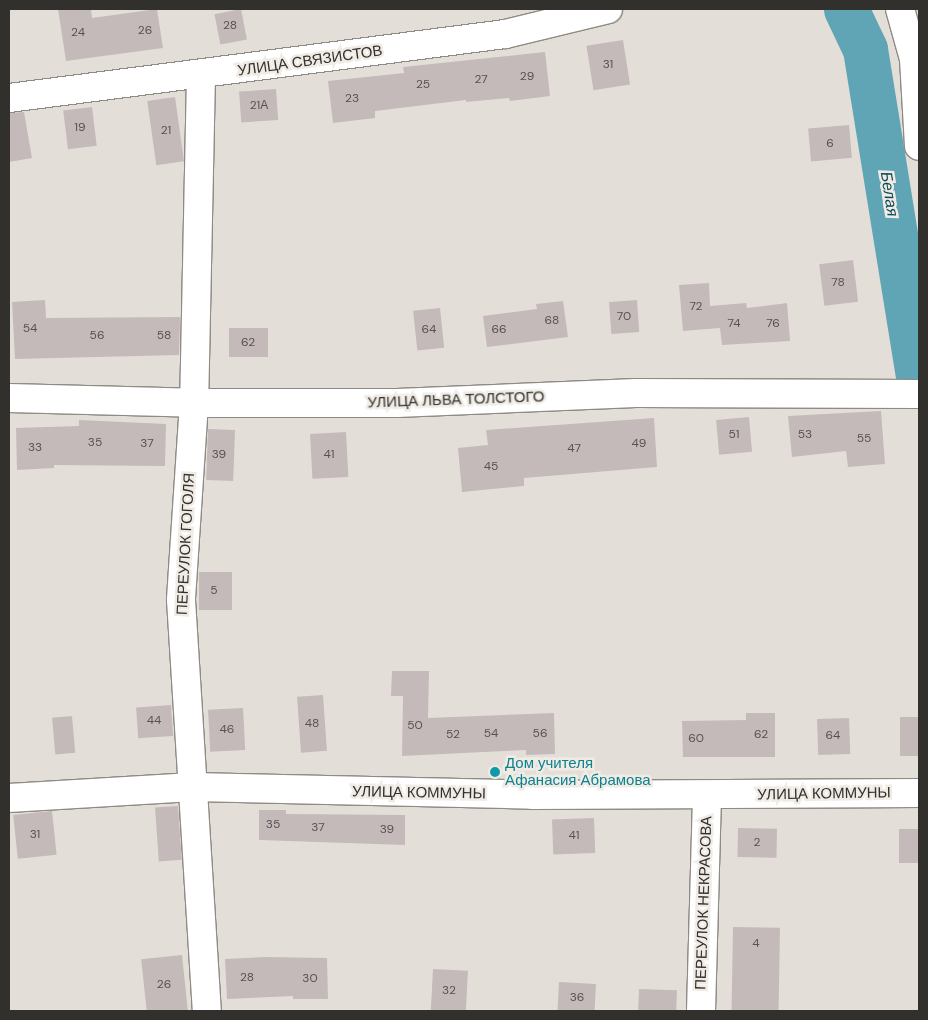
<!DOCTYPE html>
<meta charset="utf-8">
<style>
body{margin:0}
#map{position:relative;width:928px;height:1020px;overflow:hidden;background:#e3dfd8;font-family:"DM Sans",sans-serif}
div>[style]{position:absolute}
.river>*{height:45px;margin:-22.5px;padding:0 22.5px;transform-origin:22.5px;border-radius:22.5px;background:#60a5b6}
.building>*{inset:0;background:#c4baba;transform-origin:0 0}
.roads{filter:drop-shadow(1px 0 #8e8a84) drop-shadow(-1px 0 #8e8a84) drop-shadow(0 1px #8e8a84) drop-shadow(0 -1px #8e8a84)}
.minor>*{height:28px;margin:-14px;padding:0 14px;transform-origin:14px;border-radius:14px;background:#fff}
.dots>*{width:14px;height:14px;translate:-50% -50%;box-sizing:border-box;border:2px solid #f0ece5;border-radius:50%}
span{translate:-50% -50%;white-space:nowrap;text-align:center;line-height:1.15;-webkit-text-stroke:5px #f0ece5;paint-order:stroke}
.number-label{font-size:12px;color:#565250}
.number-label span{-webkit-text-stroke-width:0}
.street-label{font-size:15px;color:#32302d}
.culture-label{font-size:15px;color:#0d838f}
.left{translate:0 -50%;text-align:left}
.water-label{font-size:16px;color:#0b4a57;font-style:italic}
.frame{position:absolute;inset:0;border:10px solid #32302d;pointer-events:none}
</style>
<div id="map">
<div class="river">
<div style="left:846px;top:9px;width:44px;rotate:64.6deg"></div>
<div style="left:865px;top:49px;width:338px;rotate:80.8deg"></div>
</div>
<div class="building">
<div style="clip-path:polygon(58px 9px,91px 9px,92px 18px,157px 9px,163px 48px,66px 61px)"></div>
<div style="left:241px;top:9px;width:31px;height:27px;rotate:79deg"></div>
<div style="left:623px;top:40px;width:45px;height:37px;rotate:81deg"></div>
<div style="clip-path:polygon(545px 52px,550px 96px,510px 101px,509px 98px,466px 102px,466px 100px,375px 111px,375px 118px,333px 123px,328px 81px,404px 73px,403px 67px)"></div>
<div style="left:276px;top:89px;width:31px;height:37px;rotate:86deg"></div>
<div style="left:175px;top:97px;width:65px;height:28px;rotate:82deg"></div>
<div style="left:92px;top:107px;width:39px;height:29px;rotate:83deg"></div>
<div style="clip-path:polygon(24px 112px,32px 158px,9px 162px,9px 113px)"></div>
<div style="left:849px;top:125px;width:33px;height:41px;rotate:85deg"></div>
<div style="left:853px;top:260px;width:42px;height:34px;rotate:83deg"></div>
<div style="clip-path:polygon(709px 283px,710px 306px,746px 303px,747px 308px,787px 303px,790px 341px,722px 345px,720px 328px,683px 331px,679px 285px)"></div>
<div style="clip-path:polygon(45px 300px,46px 318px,180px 317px,179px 355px,15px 359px,12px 302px)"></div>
<div style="left:637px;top:300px;width:32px;height:28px;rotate:86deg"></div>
<div style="clip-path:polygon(563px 301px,568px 337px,487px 347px,483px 316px,537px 309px,536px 304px)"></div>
<div style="left:440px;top:308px;width:40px;height:27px;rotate:84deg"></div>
<div style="left:229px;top:328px;width:39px;height:29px"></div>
<div style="clip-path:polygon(881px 411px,885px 464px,848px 467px,846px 451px,792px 457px,788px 416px)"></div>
<div style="left:749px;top:417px;width:35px;height:33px;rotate:85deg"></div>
<div style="clip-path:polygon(654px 418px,657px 467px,524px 478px,524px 486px,462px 492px,458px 448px,488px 445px,486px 430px)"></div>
<div style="clip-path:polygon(79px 420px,166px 424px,165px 466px,54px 465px,54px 468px,17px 470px,16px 428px,79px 426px)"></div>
<div style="left:208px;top:429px;width:27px;height:51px;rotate:2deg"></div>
<div style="left:346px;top:432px;width:45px;height:36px;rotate:87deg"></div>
<div style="left:199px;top:572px;width:33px;height:38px"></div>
<div style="clip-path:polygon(392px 671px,429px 671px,428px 718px,554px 713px,555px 754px,526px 755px,526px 750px,402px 756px,403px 696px,391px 696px)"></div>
<div style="left:323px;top:695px;width:56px;height:26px;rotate:86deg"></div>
<div style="left:171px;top:705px;width:31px;height:35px;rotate:86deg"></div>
<div style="left:243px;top:708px;width:42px;height:35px;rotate:87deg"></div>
<div style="clip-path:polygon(746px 713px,775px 713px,775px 757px,683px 757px,682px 721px,746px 720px)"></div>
<div style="left:72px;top:716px;width:37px;height:20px;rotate:85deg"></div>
<div style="left:900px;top:717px;width:19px;height:39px"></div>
<div style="left:849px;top:718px;width:36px;height:32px;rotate:88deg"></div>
<div style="left:178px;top:806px;width:54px;height:23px;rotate:86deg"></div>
<div style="clip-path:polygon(259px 810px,286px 810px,286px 814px,405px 815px,405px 845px,259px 840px)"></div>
<div style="left:52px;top:811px;width:44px;height:39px;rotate:84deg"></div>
<div style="left:594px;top:818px;width:35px;height:42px;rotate:88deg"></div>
<div style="left:738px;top:828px;width:39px;height:29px;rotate:1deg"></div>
<div style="left:919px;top:829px;width:34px;height:20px;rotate:90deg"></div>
<div style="left:733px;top:927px;width:47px;height:84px;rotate:1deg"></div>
<div style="left:182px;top:955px;width:56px;height:41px;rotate:84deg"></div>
<div style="clip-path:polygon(267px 957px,327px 958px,328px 999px,293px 999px,293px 996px,227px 999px,225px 959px)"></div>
<div style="left:433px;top:969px;width:35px;height:42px;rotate:3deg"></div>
<div style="left:559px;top:982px;width:37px;height:29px;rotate:3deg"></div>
<div style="left:639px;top:989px;width:38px;height:22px;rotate:2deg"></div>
</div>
<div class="roads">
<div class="minor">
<div style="left:900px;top:9px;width:52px;rotate:74.4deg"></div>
<div style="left:914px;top:59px;width:87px;rotate:86.7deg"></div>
<div style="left:201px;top:75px;width:328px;rotate:91.2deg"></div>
<div style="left:194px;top:403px;width:197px;rotate:93.8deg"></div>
<div style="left:181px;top:600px;width:412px;rotate:86.4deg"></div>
<div style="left:9px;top:98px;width:500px;rotate:-7.35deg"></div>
<div style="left:505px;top:34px;width:106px;rotate:-13.6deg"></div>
<div style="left:9px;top:398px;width:185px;rotate:1.5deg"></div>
<div style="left:194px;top:403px;width:203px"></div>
<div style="left:397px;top:403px;width:239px;rotate:-2.4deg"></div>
<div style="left:636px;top:393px;width:283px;rotate:0.2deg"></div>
<div style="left:9px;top:798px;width:184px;rotate:-3.4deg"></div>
<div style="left:193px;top:787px;width:340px;rotate:1.3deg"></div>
<div style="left:533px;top:795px;width:386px;rotate:-0.3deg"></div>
<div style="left:701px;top:1011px;width:215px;rotate:-88.4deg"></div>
</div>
</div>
<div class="dots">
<div style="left:495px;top:772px;background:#0f9aa8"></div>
</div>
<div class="number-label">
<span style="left:230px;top:26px">28</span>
<span style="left:145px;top:31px">26</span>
<span style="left:78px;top:33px">24</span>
<span style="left:608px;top:65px">31</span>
<span style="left:527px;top:77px">29</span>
<span style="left:481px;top:80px">27</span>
<span style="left:423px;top:85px">25</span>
<span style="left:352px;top:99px">23</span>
<span style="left:259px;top:106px">21А</span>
<span style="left:80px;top:128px">19</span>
<span style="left:166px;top:131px">21</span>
<span style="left:830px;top:144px">6</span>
<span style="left:838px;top:283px">78</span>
<span style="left:696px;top:307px">72</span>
<span style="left:624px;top:317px">70</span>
<span style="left:552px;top:321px">68</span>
<span style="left:734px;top:324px">74</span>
<span style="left:773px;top:324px">76</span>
<span style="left:30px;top:329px">54</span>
<span style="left:429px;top:330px">64</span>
<span style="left:499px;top:330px">66</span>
<span style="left:97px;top:336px">56</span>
<span style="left:164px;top:336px">58</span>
<span style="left:248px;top:343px">62</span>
<span style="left:734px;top:435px">51</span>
<span style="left:805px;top:435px">53</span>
<span style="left:864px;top:439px">55</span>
<span style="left:95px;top:443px">35</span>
<span style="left:147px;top:444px">37</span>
<span style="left:639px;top:444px">49</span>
<span style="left:35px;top:448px">33</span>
<span style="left:574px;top:449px">47</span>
<span style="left:219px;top:455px">39</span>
<span style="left:329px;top:455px">41</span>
<span style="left:491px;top:467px">45</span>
<span style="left:214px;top:591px">5</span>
<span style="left:154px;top:721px">44</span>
<span style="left:312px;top:724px">48</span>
<span style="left:415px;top:726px">50</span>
<span style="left:227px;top:730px">46</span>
<span style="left:491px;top:734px">54</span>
<span style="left:540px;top:734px">56</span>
<span style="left:453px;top:735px">52</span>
<span style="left:761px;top:735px">62</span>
<span style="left:833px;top:736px">64</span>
<span style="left:696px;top:739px">60</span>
<span style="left:273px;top:825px">35</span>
<span style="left:318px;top:828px">37</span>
<span style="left:387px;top:830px">39</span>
<span style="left:35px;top:835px">31</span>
<span style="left:574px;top:836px">41</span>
<span style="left:757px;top:843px">2</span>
<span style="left:756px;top:944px">4</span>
<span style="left:247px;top:978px">28</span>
<span style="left:310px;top:979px">30</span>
<span style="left:164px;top:985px">26</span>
<span style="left:449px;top:991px">32</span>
<span style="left:577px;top:998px">36</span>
</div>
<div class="street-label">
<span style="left:310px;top:61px;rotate:-8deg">УЛИЦА СВЯЗИСТОВ</span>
<span style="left:456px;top:400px;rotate:-2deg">УЛИЦА ЛЬВА ТОЛСТОГО</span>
<span style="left:186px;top:544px;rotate:-87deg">ПЕРЕУЛОК ГОГОЛЯ</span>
<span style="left:419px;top:793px;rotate:1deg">УЛИЦА КОММУНЫ</span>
<span style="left:824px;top:794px;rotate:-1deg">УЛИЦА КОММУНЫ</span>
<span style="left:704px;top:903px;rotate:-88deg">ПЕРЕУЛОК НЕКРАСОВА</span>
</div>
<div class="culture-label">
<span class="left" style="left:505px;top:772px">Дом учителя<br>Афанасия Абрамова</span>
</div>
<div class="water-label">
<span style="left:889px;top:194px;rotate:81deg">Белая</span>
</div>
<div class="frame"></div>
</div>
